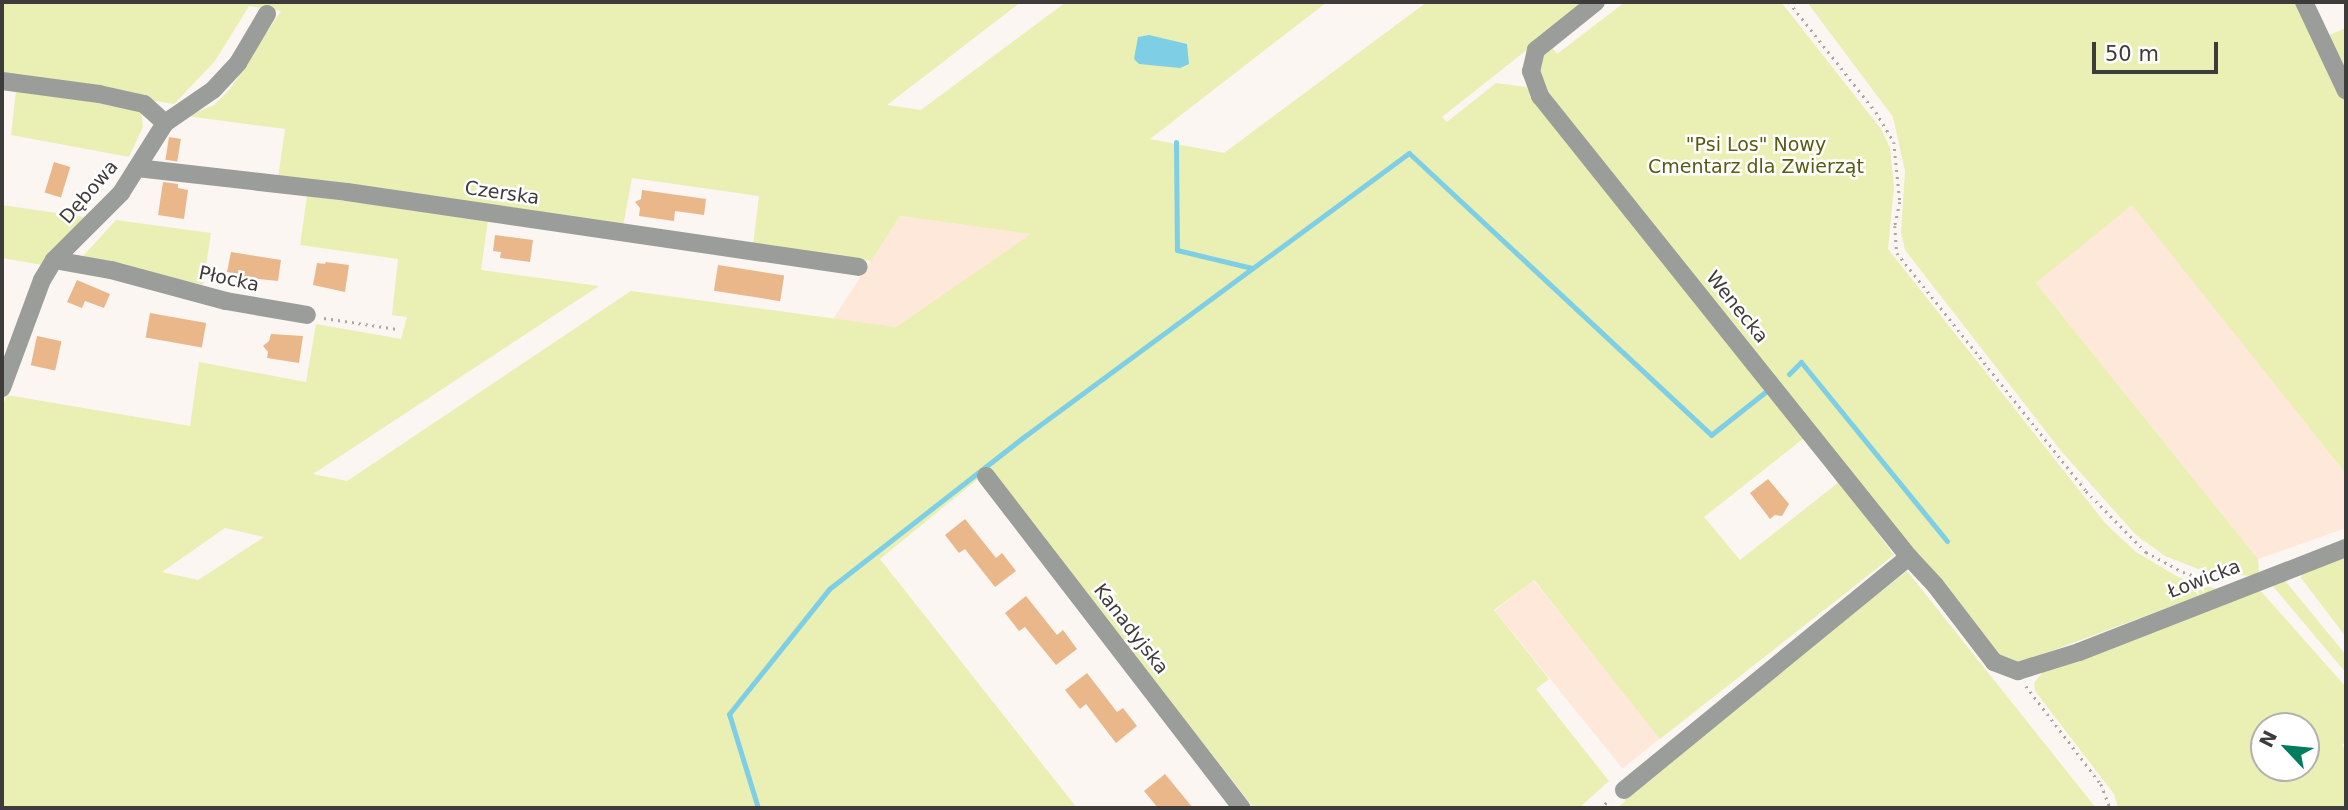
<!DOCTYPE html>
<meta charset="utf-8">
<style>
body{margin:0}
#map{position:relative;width:2348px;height:810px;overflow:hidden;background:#fbf6f1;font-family:"DejaVu Sans",sans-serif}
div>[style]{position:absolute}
.industrial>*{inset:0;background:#fee8da;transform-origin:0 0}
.green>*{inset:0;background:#eaefb4}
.water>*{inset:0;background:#7ecee5}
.stream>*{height:5px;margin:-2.5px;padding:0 2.5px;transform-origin:2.5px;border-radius:2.5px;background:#7ecee5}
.building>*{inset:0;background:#eab78a;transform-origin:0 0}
.path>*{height:2.5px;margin-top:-1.25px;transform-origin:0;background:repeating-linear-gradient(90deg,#aba8a4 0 2px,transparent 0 7px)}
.minor>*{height:18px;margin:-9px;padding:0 9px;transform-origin:9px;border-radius:9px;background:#9b9d9b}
span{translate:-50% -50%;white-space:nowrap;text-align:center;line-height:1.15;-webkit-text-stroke:5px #fff;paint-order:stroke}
.park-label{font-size:19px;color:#585b12}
.street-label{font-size:19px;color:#3e3c3a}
.frame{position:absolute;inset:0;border:4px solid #3e3c3a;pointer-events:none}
.north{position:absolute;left:2250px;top:712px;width:70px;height:70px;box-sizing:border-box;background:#fff;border:2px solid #b2b1b0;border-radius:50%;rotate:296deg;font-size:19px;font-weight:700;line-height:28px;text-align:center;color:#3e3c3a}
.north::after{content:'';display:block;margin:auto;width:24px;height:32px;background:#007d5c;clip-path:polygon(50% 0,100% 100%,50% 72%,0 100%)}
.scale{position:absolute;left:2092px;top:42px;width:126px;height:32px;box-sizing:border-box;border:4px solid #3e3c3a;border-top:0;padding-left:9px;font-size:21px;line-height:24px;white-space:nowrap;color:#3e3c3a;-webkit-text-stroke:5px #fff;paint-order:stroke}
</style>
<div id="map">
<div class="industrial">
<div style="clip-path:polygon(2132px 204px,2346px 474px,2346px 528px,2258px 559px,2036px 283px)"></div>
<div style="clip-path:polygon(900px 216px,1032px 234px,896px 327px,833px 319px)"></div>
<div style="left:1533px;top:580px;width:203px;height:49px;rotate:51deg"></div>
</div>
<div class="green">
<div style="clip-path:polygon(evenodd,2px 2px,1021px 2px,887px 105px,921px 110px,1066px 2px,1327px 2px,1150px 139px,1224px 153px,1427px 2px,1587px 2px,1442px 117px,1447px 122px,1496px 83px,1526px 87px,1804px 438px,1704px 517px,1740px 560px,1839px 482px,1894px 555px,1660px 739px,1534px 580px,1494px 610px,1549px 679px,1536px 689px,1609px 781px,1579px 808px,1254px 808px,989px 470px,880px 559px,1077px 808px,2px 808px,2px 407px,7px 395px,190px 426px,199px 362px,306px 382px,316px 324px,401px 339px,407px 317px,392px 315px,398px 259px,300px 245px,307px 196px,488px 220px,481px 270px,599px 286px,313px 474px,347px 481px,631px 291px,896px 327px,1031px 234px,900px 216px,871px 261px,753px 245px,759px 196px,632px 178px,623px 227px,278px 178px,285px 129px,187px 116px,214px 105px,230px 89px,281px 11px,249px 6px,215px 61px,174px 104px,2px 76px,2px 2px,225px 528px,264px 537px,198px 580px,162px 572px,225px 528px)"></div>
<div style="clip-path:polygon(1625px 2px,1781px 2px,1881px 129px,1890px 148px,1894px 187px,1888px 249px,2106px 524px,2136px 552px,2178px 577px,2217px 589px,2022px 662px,2008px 663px,1996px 658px,1540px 86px,1536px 70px,1548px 42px,1557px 54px)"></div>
<div style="clip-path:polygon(1807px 2px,2296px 2px,2346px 103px,2346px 474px,2132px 205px,2036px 283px,2258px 559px,2259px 572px,2252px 576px,2206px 572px,2165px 556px,2136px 535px,2062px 452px,1905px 250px,1901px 233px,1905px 171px,1893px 117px)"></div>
<div style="clip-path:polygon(2346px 28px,2346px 74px,2327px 36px)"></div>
<div style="clip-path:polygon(16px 91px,141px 109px,143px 127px,129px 157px,11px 135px)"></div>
<div style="clip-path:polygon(2px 205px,84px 217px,42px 265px,2px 258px)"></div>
<div style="clip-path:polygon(116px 220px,211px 233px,203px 285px,83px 256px)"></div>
<div style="clip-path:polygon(2346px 556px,2346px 637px,2301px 578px,2303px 571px)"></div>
<div style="clip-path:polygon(1907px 571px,2096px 808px,1617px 808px,1626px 801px,1622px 796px)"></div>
<div style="clip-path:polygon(2279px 579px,2286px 582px,2346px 655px,2346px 673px,2272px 585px)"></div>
<div style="clip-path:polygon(evenodd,2259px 589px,2346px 687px,2346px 741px,2342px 745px,2346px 751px,2346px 808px,2118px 808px,2114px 794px,2035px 691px,2034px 683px,2046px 668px,2259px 589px,2264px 726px,2306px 726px,2306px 768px,2264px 768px,2264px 726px)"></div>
</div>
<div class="water">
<div style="clip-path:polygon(1149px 35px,1187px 44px,1189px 64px,1180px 68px,1139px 64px,1134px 59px,1138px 37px)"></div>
</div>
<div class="stream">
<div style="left:1176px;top:142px;width:108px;rotate:89.5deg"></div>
<div style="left:1177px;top:250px;width:77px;rotate:13.5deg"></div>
<div style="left:1789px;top:374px;width:17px;rotate:-45deg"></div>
<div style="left:1801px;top:362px;width:231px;rotate:50.8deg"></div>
<div style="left:758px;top:808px;width:98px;rotate:-107.1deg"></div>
<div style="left:729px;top:714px;width:160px;rotate:-51.3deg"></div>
<div style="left:829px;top:589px;width:249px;rotate:-38deg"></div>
<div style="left:1025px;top:436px;width:477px;rotate:-36.4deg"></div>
<div style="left:1409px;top:153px;width:413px;rotate:43deg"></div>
<div style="left:1711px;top:435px;width:74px;rotate:-38.4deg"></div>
</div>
<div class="building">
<div style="left:169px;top:137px;width:12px;height:23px;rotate:9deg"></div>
<div style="left:54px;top:162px;width:17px;height:32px;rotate:17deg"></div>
<div style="clip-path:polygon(163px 182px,178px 184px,178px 188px,188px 190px,184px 219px,158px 215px)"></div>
<div style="clip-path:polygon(642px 190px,706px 199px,704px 215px,675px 211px,674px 221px,639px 216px,640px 208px,635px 202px,641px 199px)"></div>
<div style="clip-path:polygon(495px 235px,533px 240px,530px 262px,500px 258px,501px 252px,493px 251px)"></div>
<div style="clip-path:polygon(231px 252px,281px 260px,278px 281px,238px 277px,238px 274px,227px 272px)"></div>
<div style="clip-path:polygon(326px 262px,349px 265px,345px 292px,313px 285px,317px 263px,325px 264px)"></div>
<div style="left:718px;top:265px;width:67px;height:26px;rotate:9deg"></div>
<div style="clip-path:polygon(77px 280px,110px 294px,104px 308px,85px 301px,82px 308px,67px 302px)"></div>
<div style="left:150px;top:313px;width:57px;height:25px;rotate:10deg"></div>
<div style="clip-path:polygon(271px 334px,303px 336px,299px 363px,267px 358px,268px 352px,263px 346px,269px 341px)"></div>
<div style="left:37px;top:336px;width:25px;height:30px;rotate:12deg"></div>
<div style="clip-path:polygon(1768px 479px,1789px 504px,1782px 516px,1775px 515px,1770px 519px,1750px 493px)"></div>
<div style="clip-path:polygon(965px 519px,996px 558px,1002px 553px,1016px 571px,995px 587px,965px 549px,959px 553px,945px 535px)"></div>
<div style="clip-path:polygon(1026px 596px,1057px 635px,1063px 630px,1077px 649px,1056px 665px,1025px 627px,1019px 631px,1005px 613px)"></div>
<div style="clip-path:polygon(1087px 673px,1117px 712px,1123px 708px,1137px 726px,1116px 743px,1086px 704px,1080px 709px,1065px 690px)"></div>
<div style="clip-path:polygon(1165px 774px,1193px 808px,1158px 808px,1144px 791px)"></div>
</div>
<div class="path">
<div style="left:1789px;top:2px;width:140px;rotate:51.7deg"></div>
<div style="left:1876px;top:112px;width:35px;rotate:59deg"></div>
<div style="left:1894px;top:142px;width:60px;rotate:84.3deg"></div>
<div style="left:1900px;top:202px;width:25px;rotate:102deg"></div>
<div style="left:1895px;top:226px;width:27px;rotate:86deg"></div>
<div style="left:1897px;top:253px;width:304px;rotate:51.5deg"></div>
<div style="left:2086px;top:491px;width:86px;rotate:45.5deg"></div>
<div style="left:2146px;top:552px;width:42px;rotate:28.4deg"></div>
<div style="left:2183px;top:572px;width:32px;rotate:18deg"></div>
<div style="left:324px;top:318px;width:74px;rotate:8.6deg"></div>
<div style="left:2026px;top:686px;width:123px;rotate:52.6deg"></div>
<div style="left:2101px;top:784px;width:26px;rotate:69deg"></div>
<div style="left:1599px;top:808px;width:14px;rotate:-36deg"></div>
</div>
<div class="minor">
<div style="left:1596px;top:2px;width:77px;rotate:141.3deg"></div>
<div style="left:1536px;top:50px;width:22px;rotate:103deg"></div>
<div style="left:1531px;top:71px;width:27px;rotate:70deg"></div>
<div style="left:1540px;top:96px;width:590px;rotate:51.33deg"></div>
<div style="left:1909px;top:557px;width:38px;rotate:47deg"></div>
<div style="left:1935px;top:585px;width:97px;rotate:52.5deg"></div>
<div style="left:1994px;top:662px;width:26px;rotate:21deg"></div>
<div style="left:2018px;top:671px;width:64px;rotate:-17.3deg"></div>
<div style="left:2079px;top:652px;width:287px;rotate:-21.3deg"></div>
<div style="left:2304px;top:2px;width:98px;rotate:64.7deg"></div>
<div style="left:2px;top:81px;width:98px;rotate:7.6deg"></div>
<div style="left:99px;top:94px;width:46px;rotate:12.5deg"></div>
<div style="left:144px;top:104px;width:28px;rotate:42deg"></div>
<div style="left:137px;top:168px;width:211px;rotate:6.5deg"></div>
<div style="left:347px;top:192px;width:517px;rotate:8.33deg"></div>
<div style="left:54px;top:260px;width:58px;rotate:10deg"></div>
<div style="left:111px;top:270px;width:119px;rotate:15.1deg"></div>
<div style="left:226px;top:301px;width:82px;rotate:9.8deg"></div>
<div style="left:2px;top:388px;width:115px;rotate:-69.7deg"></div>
<div style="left:42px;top:280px;width:23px;rotate:-59deg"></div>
<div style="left:54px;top:260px;width:95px;rotate:-45deg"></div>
<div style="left:121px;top:193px;width:83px;rotate:-57.8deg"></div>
<div style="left:165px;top:123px;width:58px;rotate:-34.5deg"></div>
<div style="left:213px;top:90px;width:37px;rotate:-47deg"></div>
<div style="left:238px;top:63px;width:57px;rotate:-59.4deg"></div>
<div style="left:986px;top:476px;width:419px;rotate:52.4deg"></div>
<div style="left:1624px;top:790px;width:368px;rotate:-39.3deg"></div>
</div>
<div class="park-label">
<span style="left:1756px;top:156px">"Psi Los" Nowy<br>Cmentarz dla Zwierząt</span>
</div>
<div class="street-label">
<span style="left:89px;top:192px;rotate:-49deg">Dębowa</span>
<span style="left:502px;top:193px;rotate:8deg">Czerska</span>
<span style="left:229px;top:279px;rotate:12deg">Płocka</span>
<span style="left:1737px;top:307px;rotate:51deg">Wenecka</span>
<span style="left:2204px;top:579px;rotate:-21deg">Łowicka</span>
<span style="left:1131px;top:629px;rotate:52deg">Kanadyjska</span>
</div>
<div class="frame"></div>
<div class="north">N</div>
<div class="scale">50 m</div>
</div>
